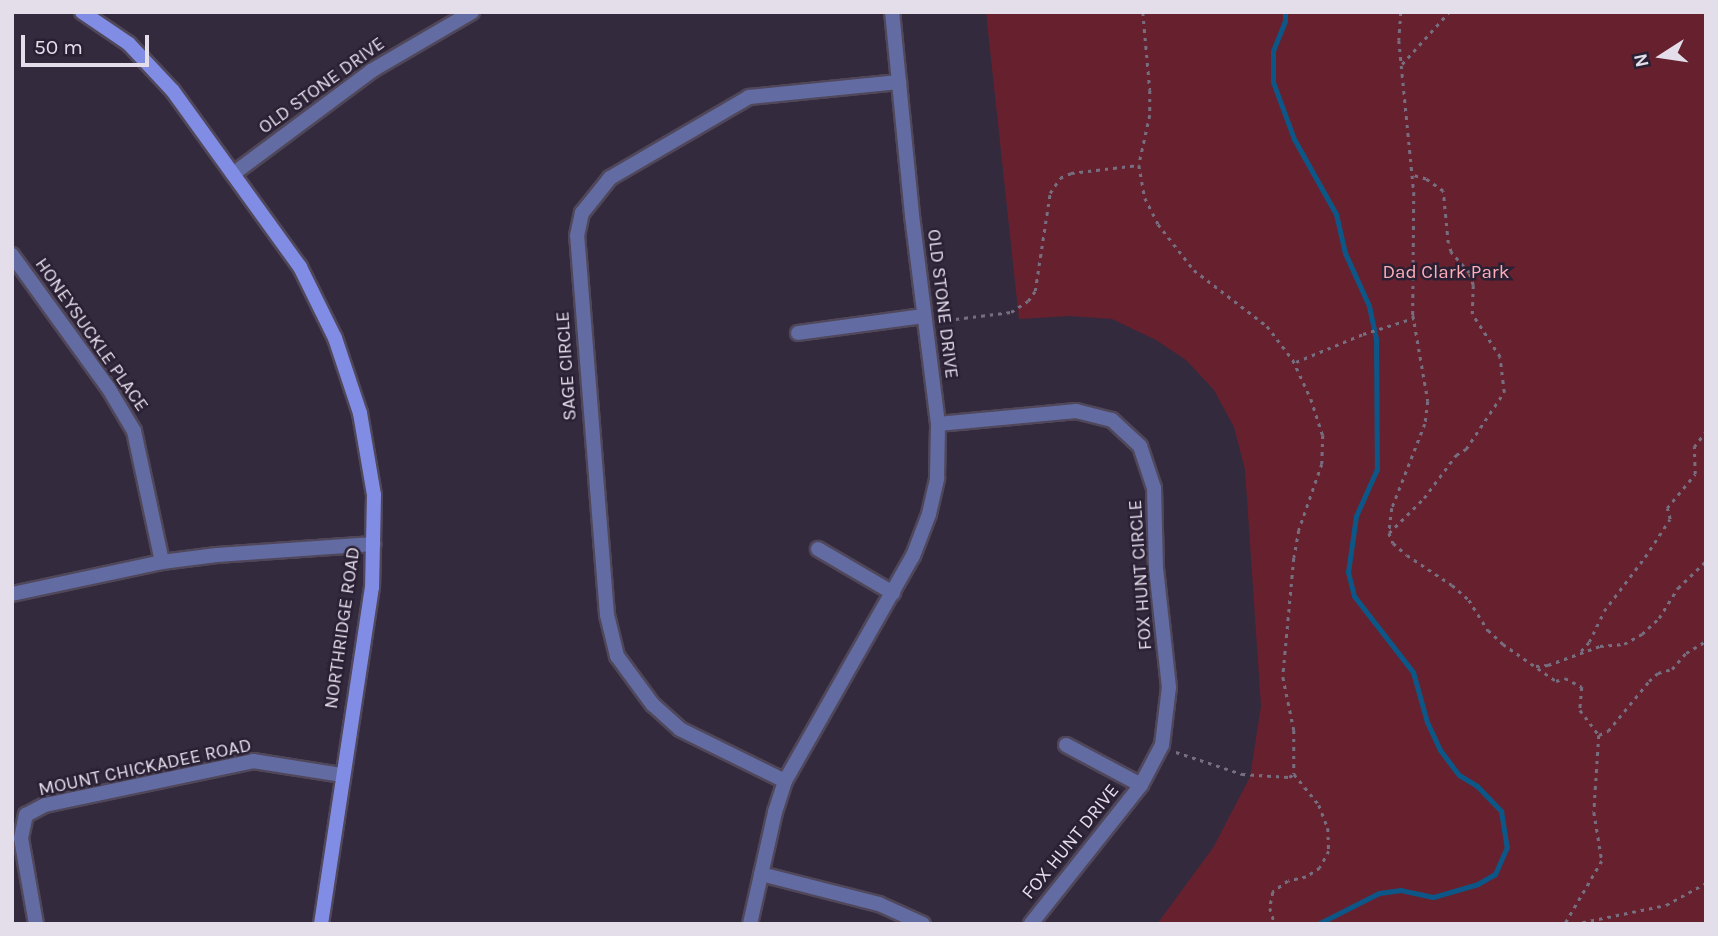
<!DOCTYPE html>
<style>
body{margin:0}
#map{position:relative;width:1718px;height:936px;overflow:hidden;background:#342a3e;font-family:Karla,sans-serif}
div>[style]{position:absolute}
.green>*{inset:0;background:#67212e}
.stream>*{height:5px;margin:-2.5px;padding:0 2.5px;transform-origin:2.5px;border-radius:2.5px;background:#0c5787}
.path>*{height:2.5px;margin-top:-1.25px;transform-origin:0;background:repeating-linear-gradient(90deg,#776e80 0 3.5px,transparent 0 8.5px)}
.roads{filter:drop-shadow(2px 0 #50475a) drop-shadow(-2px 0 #50475a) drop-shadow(0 2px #50475a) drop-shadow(0 -2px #50475a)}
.street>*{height:14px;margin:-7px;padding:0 7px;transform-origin:7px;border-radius:7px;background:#636ca2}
.secondary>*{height:14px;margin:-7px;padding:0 7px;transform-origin:7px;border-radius:7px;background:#818de4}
span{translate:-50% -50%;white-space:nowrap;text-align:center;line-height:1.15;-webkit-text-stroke:5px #2a2034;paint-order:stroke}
.street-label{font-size:19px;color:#e4ddea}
.park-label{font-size:19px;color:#ffaeb7}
.frame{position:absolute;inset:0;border:14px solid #e4ddea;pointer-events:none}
.north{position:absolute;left:1627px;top:21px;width:70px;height:70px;-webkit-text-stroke:5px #2a2034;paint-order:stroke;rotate:258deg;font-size:19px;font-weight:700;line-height:28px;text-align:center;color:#e4ddea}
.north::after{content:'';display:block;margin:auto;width:24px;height:32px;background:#e4ddea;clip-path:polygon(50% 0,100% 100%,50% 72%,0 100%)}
.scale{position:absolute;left:21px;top:35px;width:128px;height:32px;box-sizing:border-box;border:4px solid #e4ddea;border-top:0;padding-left:9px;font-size:21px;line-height:24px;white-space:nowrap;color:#e4ddea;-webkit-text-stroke:5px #2a2034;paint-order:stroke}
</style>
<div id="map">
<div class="green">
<div style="clip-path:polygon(986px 12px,1706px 12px,1706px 924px,1157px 924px,1213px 848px,1250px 777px,1261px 706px,1245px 470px,1234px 427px,1214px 390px,1186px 360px,1156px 340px,1112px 319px,1070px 316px,1019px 319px)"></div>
</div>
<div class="stream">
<div style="left:1285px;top:12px;width:9px;rotate:90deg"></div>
<div style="left:1285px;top:21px;width:32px;rotate:112deg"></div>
<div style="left:1273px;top:51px;width:31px;rotate:90deg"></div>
<div style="left:1273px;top:82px;width:61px;rotate:69.8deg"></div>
<div style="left:1294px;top:139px;width:86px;rotate:60.8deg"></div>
<div style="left:1336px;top:214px;width:40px;rotate:77deg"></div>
<div style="left:1345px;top:253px;width:58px;rotate:65.6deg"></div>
<div style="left:1369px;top:306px;width:35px;rotate:78deg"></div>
<div style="left:1376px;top:340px;width:129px;rotate:89.6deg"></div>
<div style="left:1377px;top:469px;width:51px;rotate:114.1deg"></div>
<div style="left:1356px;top:516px;width:57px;rotate:98.1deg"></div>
<div style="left:1348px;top:572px;width:25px;rotate:76deg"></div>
<div style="left:1354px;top:596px;width:96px;rotate:52.2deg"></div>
<div style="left:1413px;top:672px;width:52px;rotate:74.4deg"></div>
<div style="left:1427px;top:722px;width:31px;rotate:65deg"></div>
<div style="left:1440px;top:750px;width:31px;rotate:53deg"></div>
<div style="left:1459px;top:775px;width:21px;rotate:31deg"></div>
<div style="left:1477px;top:786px;width:35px;rotate:46deg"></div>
<div style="left:1501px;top:811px;width:36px;rotate:81deg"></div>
<div style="left:1507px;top:847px;width:30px;rotate:114deg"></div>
<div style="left:1495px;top:874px;width:20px;rotate:150deg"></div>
<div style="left:1478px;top:884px;width:47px;rotate:163.9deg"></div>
<div style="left:1433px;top:897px;width:33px;rotate:-168deg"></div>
<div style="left:1401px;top:890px;width:22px;rotate:172deg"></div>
<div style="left:1379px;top:893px;width:68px;rotate:153.1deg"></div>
</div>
<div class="path">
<div style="left:1143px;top:12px;width:78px;rotate:84.9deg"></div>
<div style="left:1150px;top:90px;width:25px;rotate:90deg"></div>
<div style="left:1150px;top:115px;width:51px;rotate:102.4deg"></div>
<div style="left:1139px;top:165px;width:34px;rotate:80deg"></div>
<div style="left:1145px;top:198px;width:29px;rotate:63deg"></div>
<div style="left:1158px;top:224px;width:58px;rotate:52deg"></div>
<div style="left:1194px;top:270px;width:92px;rotate:37.5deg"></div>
<div style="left:1267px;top:326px;width:43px;rotate:52.6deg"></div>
<div style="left:1293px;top:360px;width:43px;rotate:65.2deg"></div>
<div style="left:1311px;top:399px;width:38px;rotate:72deg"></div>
<div style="left:1323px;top:435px;width:29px;rotate:92deg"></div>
<div style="left:1322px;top:464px;width:70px;rotate:109.2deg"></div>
<div style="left:1299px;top:530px;width:28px;rotate:100deg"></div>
<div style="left:1294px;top:558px;width:120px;rotate:95.3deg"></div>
<div style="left:1283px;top:677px;width:54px;rotate:78.3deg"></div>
<div style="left:1294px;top:730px;width:44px;rotate:90deg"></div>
<div style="left:1294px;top:774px;width:40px;rotate:51deg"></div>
<div style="left:1319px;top:805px;width:25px;rotate:69deg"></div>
<div style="left:1328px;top:828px;width:23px;rotate:88deg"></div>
<div style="left:1329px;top:851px;width:19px;rotate:118deg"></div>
<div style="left:1320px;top:868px;width:17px;rotate:147deg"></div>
<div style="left:1306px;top:877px;width:18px;rotate:167deg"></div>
<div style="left:1288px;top:881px;width:19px;rotate:144deg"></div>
<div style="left:1273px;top:892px;width:16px;rotate:101deg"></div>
<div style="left:1270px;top:908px;width:17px;rotate:73deg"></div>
<div style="left:1401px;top:12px;width:28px;rotate:94deg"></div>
<div style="left:1399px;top:40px;width:153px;rotate:84.4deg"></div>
<div style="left:1414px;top:192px;width:123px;rotate:90.5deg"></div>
<div style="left:1413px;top:315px;width:87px;rotate:80.1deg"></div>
<div style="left:1428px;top:401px;width:23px;rotate:97deg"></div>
<div style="left:1425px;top:424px;width:90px;rotate:111.4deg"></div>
<div style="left:1392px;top:508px;width:25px;rotate:97deg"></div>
<div style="left:1389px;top:533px;width:11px;rotate:68deg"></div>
<div style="left:1393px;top:543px;width:18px;rotate:41deg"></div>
<div style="left:1407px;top:555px;width:54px;rotate:33.7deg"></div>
<div style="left:1452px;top:585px;width:23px;rotate:41deg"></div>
<div style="left:1469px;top:600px;width:36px;rotate:58deg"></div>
<div style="left:1488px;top:630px;width:21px;rotate:43deg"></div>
<div style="left:1503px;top:644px;width:65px;rotate:34.9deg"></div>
<div style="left:1556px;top:681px;width:9px;rotate:-18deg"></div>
<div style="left:1565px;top:678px;width:19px;rotate:28deg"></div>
<div style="left:1582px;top:687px;width:23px;rotate:95deg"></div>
<div style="left:1580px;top:710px;width:31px;rotate:53deg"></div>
<div style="left:1599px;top:735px;width:77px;rotate:93.7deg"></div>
<div style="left:1594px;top:812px;width:50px;rotate:80.7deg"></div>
<div style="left:1602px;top:861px;width:73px;rotate:120.4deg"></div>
<div style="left:1402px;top:64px;width:70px;rotate:-47.9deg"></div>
<div style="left:939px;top:321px;width:73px;rotate:-7.1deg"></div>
<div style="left:1011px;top:312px;width:20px;rotate:-33deg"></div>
<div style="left:1028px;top:301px;width:12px;rotate:-55deg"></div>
<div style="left:1035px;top:291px;width:99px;rotate:-81.3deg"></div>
<div style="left:1050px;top:193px;width:18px;rotate:-56deg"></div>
<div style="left:1060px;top:178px;width:12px;rotate:-24deg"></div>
<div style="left:1071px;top:173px;width:68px;rotate:-6.7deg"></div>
<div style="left:1296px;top:362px;width:73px;rotate:-22.7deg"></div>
<div style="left:1363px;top:334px;width:53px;rotate:-17.4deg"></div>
<div style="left:1389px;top:533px;width:49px;rotate:-45deg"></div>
<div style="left:1424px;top:498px;width:54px;rotate:-53.3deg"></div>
<div style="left:1456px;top:455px;width:12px;rotate:-31deg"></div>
<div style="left:1466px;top:449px;width:69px;rotate:-56.3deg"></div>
<div style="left:1504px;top:392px;width:35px;rotate:-97deg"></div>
<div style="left:1500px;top:357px;width:51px;rotate:-123.1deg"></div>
<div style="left:1472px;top:314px;width:29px;rotate:-88deg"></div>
<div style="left:1473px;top:285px;width:13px;rotate:-108deg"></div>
<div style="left:1469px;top:273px;width:28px;rotate:-131deg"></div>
<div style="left:1451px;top:252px;width:9px;rotate:-108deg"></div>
<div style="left:1448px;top:243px;width:52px;rotate:-95.5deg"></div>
<div style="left:1443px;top:191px;width:21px;rotate:-145deg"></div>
<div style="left:1426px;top:179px;width:15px;rotate:-164deg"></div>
<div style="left:1581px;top:651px;width:12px;rotate:-48deg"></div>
<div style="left:1589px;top:642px;width:34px;rotate:-64deg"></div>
<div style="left:1604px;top:611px;width:68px;rotate:-52.8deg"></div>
<div style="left:1645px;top:557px;width:45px;rotate:-56.7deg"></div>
<div style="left:1670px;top:519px;width:11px;rotate:-105deg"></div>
<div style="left:1667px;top:508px;width:44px;rotate:-50.5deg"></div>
<div style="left:1695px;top:474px;width:27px;rotate:-92deg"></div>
<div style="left:1694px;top:447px;width:20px;rotate:-53deg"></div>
<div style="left:1536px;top:666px;width:12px;rotate:-5deg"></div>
<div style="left:1548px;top:665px;width:55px;rotate:-20.1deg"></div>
<div style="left:1600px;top:646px;width:24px;rotate:-5deg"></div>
<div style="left:1624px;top:644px;width:21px;rotate:-29deg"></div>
<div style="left:1642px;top:634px;width:23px;rotate:-43deg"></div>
<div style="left:1659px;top:618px;width:36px;rotate:-58deg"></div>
<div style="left:1678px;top:588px;width:39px;rotate:-44deg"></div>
<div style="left:1599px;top:735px;width:10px;rotate:-24deg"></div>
<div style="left:1608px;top:731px;width:65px;rotate:-50.6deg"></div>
<div style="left:1649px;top:681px;width:12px;rotate:-42deg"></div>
<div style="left:1658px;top:673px;width:15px;rotate:-16deg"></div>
<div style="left:1672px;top:669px;width:21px;rotate:-49deg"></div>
<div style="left:1686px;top:653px;width:23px;rotate:-31deg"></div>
<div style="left:1176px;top:752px;width:70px;rotate:18.4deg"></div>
<div style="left:1242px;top:774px;width:47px;rotate:3.7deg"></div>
<div style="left:1289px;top:777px;width:6px;rotate:-31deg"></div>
<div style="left:1574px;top:924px;width:94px;rotate:-11.7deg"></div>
<div style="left:1666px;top:905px;width:46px;rotate:-28.8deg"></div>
</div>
<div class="roads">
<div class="street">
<div style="left:233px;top:174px;width:172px;rotate:-36.7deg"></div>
<div style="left:371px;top:71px;width:117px;rotate:-30.3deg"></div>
<div style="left:12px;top:255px;width:165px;rotate:54.1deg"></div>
<div style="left:109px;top:389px;width:49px;rotate:59.2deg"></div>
<div style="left:134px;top:431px;width:134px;rotate:77.9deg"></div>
<div style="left:798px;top:333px;width:127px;rotate:-7.7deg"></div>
<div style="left:938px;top:424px;width:139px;rotate:-5.4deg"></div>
<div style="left:1076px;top:411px;width:37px;rotate:14deg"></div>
<div style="left:1112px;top:420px;width:38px;rotate:43deg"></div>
<div style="left:1140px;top:446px;width:44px;rotate:71.6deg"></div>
<div style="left:1154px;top:488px;width:80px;rotate:88.6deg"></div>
<div style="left:1156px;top:568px;width:120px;rotate:83.8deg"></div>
<div style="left:1169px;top:687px;width:58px;rotate:96.9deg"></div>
<div style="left:1162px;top:745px;width:45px;rotate:117.7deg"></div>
<div style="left:1141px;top:785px;width:177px;rotate:128.4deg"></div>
<div style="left:818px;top:549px;width:87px;rotate:30.4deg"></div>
<div style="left:12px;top:594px;width:153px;rotate:-12deg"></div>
<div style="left:162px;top:562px;width:55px;rotate:-7.3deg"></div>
<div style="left:217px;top:555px;width:157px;rotate:-4deg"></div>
<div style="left:1066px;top:745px;width:85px;rotate:28.1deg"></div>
<div style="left:785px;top:781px;width:117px;rotate:-153.7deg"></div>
<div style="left:680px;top:729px;width:36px;rotate:-138deg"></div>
<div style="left:653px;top:705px;width:61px;rotate:-126.3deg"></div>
<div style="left:617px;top:656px;width:42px;rotate:-103.7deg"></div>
<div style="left:607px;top:615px;width:380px;rotate:-94.5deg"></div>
<div style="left:577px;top:236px;width:24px;rotate:-78deg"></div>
<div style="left:582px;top:213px;width:45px;rotate:-51.3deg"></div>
<div style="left:610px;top:178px;width:161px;rotate:-30.2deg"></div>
<div style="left:749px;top:97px;width:151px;rotate:-5.7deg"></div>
<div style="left:761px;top:874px;width:122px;rotate:14.3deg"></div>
<div style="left:879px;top:904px;width:48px;rotate:24.4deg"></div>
<div style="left:36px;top:924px;width:87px;rotate:-99.9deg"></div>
<div style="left:21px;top:838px;width:24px;rotate:-78deg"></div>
<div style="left:26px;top:815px;width:21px;rotate:-28deg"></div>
<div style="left:45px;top:805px;width:213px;rotate:-11.9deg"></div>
<div style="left:253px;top:761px;width:89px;rotate:9deg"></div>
<div style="left:750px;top:924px;width:115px;rotate:-77.4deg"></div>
<div style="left:775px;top:812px;width:33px;rotate:-72deg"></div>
<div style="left:785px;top:781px;width:259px;rotate:-60.4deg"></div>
<div style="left:913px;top:556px;width:45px;rotate:-69.1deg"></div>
<div style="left:929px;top:514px;width:37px;rotate:-77deg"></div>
<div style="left:937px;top:478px;width:54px;rotate:-88.9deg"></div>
<div style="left:938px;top:424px;width:211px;rotate:-97.1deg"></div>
<div style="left:912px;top:215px;width:204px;rotate:-95.6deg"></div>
</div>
<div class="secondary">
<div style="left:82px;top:12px;width:57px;rotate:34.2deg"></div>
<div style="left:129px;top:44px;width:64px;rotate:46.9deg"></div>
<div style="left:173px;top:91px;width:217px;rotate:54.2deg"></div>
<div style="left:300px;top:267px;width:79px;rotate:63.8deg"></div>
<div style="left:335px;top:338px;width:79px;rotate:71.6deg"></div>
<div style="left:360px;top:413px;width:83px;rotate:80.3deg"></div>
<div style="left:374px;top:495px;width:92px;rotate:91.2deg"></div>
<div style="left:372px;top:587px;width:341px;rotate:98.6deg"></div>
</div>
</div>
<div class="street-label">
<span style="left:322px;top:86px;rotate:-36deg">OLD STONE DRIVE</span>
<span style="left:942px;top:304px;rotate:83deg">OLD STONE DRIVE</span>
<span style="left:91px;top:335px;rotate:55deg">HONEYSUCKLE PLACE</span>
<span style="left:567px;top:366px;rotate:-94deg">SAGE CIRCLE</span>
<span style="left:1141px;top:575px;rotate:-94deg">FOX HUNT CIRCLE</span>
<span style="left:343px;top:628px;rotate:-82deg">NORTHRIDGE ROAD</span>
<span style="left:145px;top:768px;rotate:-12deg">MOUNT CHICKADEE ROAD</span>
<span style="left:1071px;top:842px;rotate:-51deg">FOX HUNT DRIVE</span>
</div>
<div class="park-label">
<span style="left:1446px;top:273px">Dad Clark Park</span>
</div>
<div class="frame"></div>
<div class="north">N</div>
<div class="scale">50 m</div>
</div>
